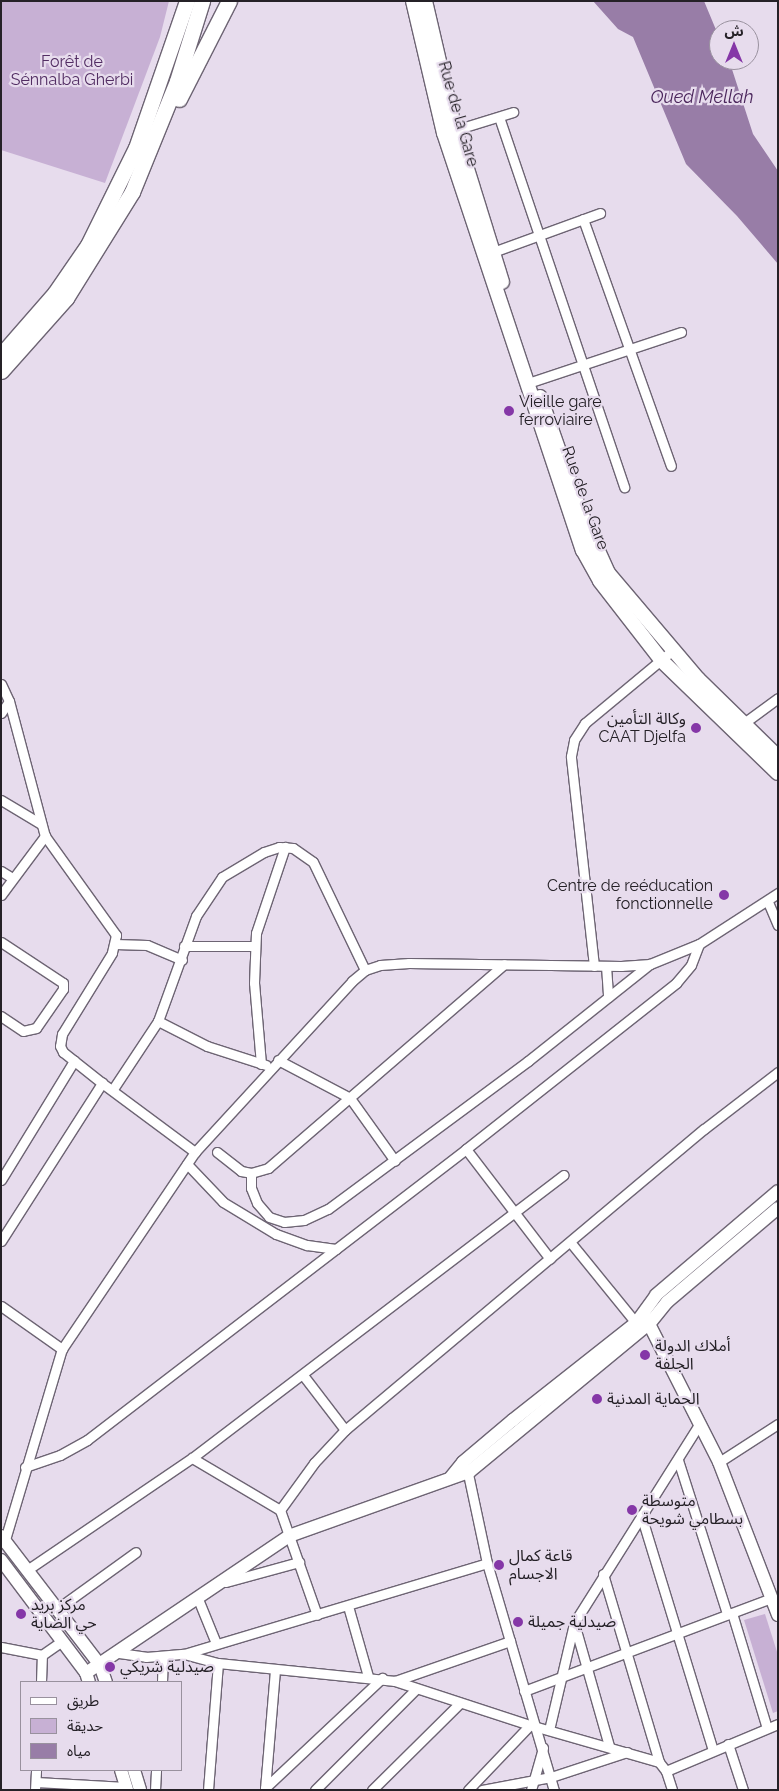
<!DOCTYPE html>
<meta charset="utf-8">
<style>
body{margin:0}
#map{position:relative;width:779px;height:1791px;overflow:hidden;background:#e7dced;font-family:Raleway,"Noto Sans Arabic",sans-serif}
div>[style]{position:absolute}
.green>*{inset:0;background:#c7b0d4}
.water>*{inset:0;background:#987da7}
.roads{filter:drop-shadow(1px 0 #6d6473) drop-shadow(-1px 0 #6d6473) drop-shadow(0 1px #6d6473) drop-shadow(0 -1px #6d6473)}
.street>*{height:9px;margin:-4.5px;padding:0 4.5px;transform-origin:4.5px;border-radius:4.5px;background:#fff}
.secondary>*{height:12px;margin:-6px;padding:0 6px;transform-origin:6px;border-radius:6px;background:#fff}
.primary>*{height:14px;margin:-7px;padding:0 7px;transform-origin:7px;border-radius:7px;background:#fff}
.highway>*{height:15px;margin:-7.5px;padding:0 7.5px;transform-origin:7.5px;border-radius:7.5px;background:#fff}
.dots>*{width:14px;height:14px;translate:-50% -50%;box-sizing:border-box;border:2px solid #e7dced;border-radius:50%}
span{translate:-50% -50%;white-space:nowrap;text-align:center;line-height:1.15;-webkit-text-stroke:4.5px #e7dced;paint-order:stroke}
.park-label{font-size:16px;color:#522d63}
.street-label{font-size:16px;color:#252127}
.poi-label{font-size:16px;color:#252127}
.left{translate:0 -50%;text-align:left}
.right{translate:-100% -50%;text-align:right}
.water-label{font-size:18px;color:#4b265c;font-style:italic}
.frame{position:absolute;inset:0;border:2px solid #252127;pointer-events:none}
.legend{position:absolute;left:20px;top:1681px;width:162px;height:90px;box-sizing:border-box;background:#e7dced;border:1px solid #99919e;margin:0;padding:6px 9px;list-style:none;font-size:15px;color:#252127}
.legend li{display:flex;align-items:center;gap:10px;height:25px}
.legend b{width:25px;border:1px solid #99919e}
.north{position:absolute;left:709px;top:20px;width:50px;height:50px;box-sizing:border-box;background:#e7dced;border:1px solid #99919e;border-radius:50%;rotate:0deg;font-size:14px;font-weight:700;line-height:20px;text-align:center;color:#252127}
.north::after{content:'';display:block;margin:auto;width:18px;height:22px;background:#8537a7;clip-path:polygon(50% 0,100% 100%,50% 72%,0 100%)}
</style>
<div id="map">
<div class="green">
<div style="clip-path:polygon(1px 1px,169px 1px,160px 37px,105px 183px,1px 150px)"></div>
<div style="clip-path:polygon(765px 1614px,778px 1655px,778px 1711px,773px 1713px,744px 1620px)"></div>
</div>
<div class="water">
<div style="clip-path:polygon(593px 1px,704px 1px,719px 37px,719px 60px,729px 60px,753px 134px,778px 171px,778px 264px,737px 216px,686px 164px,633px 37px,618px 29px)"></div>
</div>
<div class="roads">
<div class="street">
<div style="left:499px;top:117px;width:391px;rotate:71.3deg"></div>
<div style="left:455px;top:130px;width:61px;rotate:-17.2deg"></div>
<div style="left:583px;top:219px;width:262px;rotate:70.4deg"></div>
<div style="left:493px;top:252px;width:114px;rotate:-20deg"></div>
<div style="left:534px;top:381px;width:155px;rotate:-18.4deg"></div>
<div style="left:1px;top:684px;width:19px;rotate:65deg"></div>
<div style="left:9px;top:701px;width:140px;rotate:75.1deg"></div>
<div style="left:45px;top:836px;width:122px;rotate:54.4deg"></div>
<div style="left:116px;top:935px;width:18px;rotate:103deg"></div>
<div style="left:112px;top:953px;width:95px;rotate:121.7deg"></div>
<div style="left:62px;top:1034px;width:12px;rotate:99deg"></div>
<div style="left:60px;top:1046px;width:7px;rotate:63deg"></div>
<div style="left:63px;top:1052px;width:50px;rotate:38.5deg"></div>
<div style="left:102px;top:1083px;width:116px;rotate:36.6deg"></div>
<div style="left:1px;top:713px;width:14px;rotate:-56deg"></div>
<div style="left:744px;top:723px;width:42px;rotate:-36.3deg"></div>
<div style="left:1px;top:800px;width:47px;rotate:31deg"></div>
<div style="left:1px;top:871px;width:13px;rotate:32deg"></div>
<div style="left:1px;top:895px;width:74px;rotate:-53.3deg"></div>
<div style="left:768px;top:902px;width:25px;rotate:67deg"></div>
<div style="left:1px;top:942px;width:74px;rotate:33.5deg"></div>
<div style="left:63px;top:983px;width:6px;rotate:90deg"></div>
<div style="left:63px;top:989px;width:47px;rotate:124.7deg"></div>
<div style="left:36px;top:1028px;width:13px;rotate:167deg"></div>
<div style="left:23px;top:1031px;width:27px;rotate:-146deg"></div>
<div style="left:115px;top:944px;width:32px;rotate:2deg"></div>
<div style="left:147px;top:945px;width:38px;rotate:23deg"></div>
<div style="left:184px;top:946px;width:71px"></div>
<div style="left:594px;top:966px;width:211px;rotate:-96.3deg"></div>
<div style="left:571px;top:756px;width:16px;rotate:-79deg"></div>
<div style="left:574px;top:740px;width:20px;rotate:-57deg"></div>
<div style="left:585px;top:723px;width:114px;rotate:-39.7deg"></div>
<div style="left:606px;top:966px;width:31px;rotate:86deg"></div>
<div style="left:158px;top:1021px;width:55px;rotate:27deg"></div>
<div style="left:207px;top:1046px;width:62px;rotate:17.9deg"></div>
<div style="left:278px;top:1060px;width:81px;rotate:27.8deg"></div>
<div style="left:350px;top:1098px;width:77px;rotate:54.5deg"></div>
<div style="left:261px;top:1064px;width:81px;rotate:-94.9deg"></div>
<div style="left:254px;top:983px;width:50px;rotate:-87.7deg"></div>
<div style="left:256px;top:933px;width:91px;rotate:-71.4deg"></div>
<div style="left:113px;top:1089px;width:82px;rotate:-56.5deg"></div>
<div style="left:158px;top:1021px;width:112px;rotate:-70.1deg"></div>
<div style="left:196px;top:916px;width:47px;rotate:-56.3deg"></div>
<div style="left:222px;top:877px;width:49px;rotate:-30.8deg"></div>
<div style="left:264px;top:852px;width:16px;rotate:-18deg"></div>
<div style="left:279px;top:847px;width:14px;rotate:4deg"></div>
<div style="left:293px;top:848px;width:24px;rotate:35deg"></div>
<div style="left:313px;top:862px;width:120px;rotate:64.3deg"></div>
<div style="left:466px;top:1149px;width:138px;rotate:52.6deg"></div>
<div style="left:217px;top:1152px;width:31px;rotate:38deg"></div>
<div style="left:241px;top:1171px;width:10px;rotate:11deg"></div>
<div style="left:251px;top:1173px;width:18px;rotate:-16deg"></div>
<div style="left:268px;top:1168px;width:312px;rotate:-40.8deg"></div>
<div style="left:187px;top:1164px;width:52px;rotate:46.5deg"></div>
<div style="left:223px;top:1202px;width:62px;rotate:31.1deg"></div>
<div style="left:276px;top:1234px;width:33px;rotate:20deg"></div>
<div style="left:307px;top:1245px;width:29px;rotate:8deg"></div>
<div style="left:251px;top:1173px;width:15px;rotate:90deg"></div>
<div style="left:251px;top:1188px;width:16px;rotate:68deg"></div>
<div style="left:257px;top:1203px;width:18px;rotate:49deg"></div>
<div style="left:269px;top:1217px;width:16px;rotate:18deg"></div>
<div style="left:284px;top:1222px;width:20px;rotate:-6deg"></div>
<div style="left:304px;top:1220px;width:26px;rotate:-25deg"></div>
<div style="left:328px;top:1209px;width:249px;rotate:-36.5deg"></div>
<div style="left:528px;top:1061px;width:156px;rotate:-38.5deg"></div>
<div style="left:1px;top:1180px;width:140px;rotate:-58.5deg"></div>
<div style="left:1px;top:1241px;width:188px;rotate:-57.4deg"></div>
<div style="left:571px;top:1243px;width:103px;rotate:50.9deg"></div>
<div style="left:1px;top:1306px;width:75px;rotate:35.2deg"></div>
<div style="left:303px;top:1375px;width:69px;rotate:52.6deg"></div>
<div style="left:192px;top:1458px;width:102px;rotate:30.6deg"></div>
<div style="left:280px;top:1510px;width:111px;rotate:70.6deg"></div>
<div style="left:678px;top:1460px;width:162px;rotate:72.3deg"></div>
<div style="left:719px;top:1462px;width:70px;rotate:-32.8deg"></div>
<div style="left:25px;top:1467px;width:37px;rotate:-19deg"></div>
<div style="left:60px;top:1455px;width:31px;rotate:-29deg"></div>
<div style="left:87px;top:1440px;width:478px;rotate:-37.5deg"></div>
<div style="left:466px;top:1149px;width:268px;rotate:-38.3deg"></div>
<div style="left:676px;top:983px;width:23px;rotate:-50deg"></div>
<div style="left:691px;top:965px;width:22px;rotate:-69deg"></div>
<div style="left:467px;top:1469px;width:96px;rotate:78deg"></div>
<div style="left:487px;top:1563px;width:237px;rotate:73.6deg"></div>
<div style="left:280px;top:1510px;width:58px;rotate:-54.1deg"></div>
<div style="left:314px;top:1463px;width:45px;rotate:-46.8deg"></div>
<div style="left:345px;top:1430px;width:468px;rotate:-40deg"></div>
<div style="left:704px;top:1129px;width:93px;rotate:-37.6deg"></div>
<div style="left:641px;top:1515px;width:246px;rotate:73deg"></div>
<div style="left:4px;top:1543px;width:202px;rotate:-73.4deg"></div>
<div style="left:62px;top:1349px;width:238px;rotate:-56deg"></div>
<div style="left:195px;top:1152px;width:232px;rotate:-47.4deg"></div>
<div style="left:352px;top:981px;width:17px;rotate:-40deg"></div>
<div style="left:365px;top:970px;width:16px;rotate:-18deg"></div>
<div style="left:380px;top:965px;width:29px;rotate:-4deg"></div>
<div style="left:409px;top:963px;width:212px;rotate:0.8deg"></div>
<div style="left:621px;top:966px;width:29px;rotate:-4deg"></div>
<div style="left:650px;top:964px;width:53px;rotate:-22.2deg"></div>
<div style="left:699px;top:944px;width:94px;rotate:-32.8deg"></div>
<div style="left:27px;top:1570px;width:199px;rotate:-34.2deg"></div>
<div style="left:192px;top:1458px;width:467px;rotate:-37.3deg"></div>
<div style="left:603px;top:1574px;width:196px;rotate:73.4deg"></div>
<div style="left:226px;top:1582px;width:76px;rotate:-15.3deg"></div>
<div style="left:198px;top:1599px;width:48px;rotate:67.8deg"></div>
<div style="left:348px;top:1606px;width:73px;rotate:74.1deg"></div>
<div style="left:57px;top:1609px;width:97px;rotate:-35.8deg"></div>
<div style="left:732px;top:1613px;width:120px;rotate:73.1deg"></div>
<div style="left:574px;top:1623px;width:128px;rotate:74.1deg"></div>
<div style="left:1px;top:1647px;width:42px;rotate:11deg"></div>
<div style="left:119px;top:1653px;width:27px;rotate:8deg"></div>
<div style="left:146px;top:1657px;width:38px;rotate:-5deg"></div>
<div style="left:184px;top:1654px;width:35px;rotate:15deg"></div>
<div style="left:218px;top:1663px;width:178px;rotate:5.8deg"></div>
<div style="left:395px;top:1681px;width:142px;rotate:18.1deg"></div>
<div style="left:530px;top:1725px;width:134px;rotate:16deg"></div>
<div style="left:659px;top:1762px;width:11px;rotate:52deg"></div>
<div style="left:666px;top:1771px;width:20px;rotate:72deg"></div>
<div style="left:184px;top:1654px;width:316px;rotate:-16.7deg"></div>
<div style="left:395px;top:1681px;width:122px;rotate:-19.2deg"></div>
<div style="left:41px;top:1682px;width:27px;rotate:-88deg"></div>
<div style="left:42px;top:1655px;width:24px;rotate:-35deg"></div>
<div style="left:162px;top:1682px;width:25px;rotate:-88deg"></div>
<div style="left:524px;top:1691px;width:264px;rotate:-20.6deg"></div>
<div style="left:549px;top:1730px;width:110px;rotate:-76.8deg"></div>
<div style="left:574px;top:1623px;width:236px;rotate:-57.8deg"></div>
<div style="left:728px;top:1744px;width:48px;rotate:71.9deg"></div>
<div style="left:666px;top:1771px;width:121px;rotate:-22.8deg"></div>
<div style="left:36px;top:1782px;width:90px;rotate:3.2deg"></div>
<div style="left:265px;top:1788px;width:161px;rotate:-43.2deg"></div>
<div style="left:265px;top:1789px;width:119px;rotate:-85.2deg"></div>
<div style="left:35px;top:1790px;width:20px;rotate:-87deg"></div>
<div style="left:155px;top:1790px;width:20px;rotate:-87deg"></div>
<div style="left:208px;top:1790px;width:127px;rotate:-85.5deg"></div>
<div style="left:315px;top:1790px;width:143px;rotate:-45deg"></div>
<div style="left:372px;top:1790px;width:124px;rotate:-44.7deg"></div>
<div style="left:468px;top:1790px;width:90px;rotate:-46.4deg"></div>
<div style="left:482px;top:1790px;width:70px;rotate:-10.7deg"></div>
<div style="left:551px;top:1777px;width:80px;rotate:-18.2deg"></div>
<div style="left:531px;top:1790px;width:44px;rotate:-74.1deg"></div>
</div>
<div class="secondary">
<div style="left:645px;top:1316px;width:164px;rotate:63.1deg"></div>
<div style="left:719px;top:1462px;width:164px;rotate:68.9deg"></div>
<div style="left:451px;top:1477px;width:19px;rotate:-51deg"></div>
<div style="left:463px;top:1462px;width:65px;rotate:-40deg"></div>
<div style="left:513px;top:1420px;width:157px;rotate:-38.3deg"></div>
<div style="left:636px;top:1323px;width:34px;rotate:-54deg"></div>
<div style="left:656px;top:1295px;width:160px;rotate:-40.4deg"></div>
<div style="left:1px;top:1536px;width:163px;rotate:52.5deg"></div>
<div style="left:100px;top:1665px;width:18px;rotate:71deg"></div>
<div style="left:1px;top:1560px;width:141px;rotate:53deg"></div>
<div style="left:86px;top:1673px;width:9px;rotate:72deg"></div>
<div style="left:86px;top:1673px;width:245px;rotate:-34deg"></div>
<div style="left:289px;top:1536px;width:191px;rotate:-19.6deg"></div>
<div style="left:469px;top:1472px;width:234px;rotate:-39.5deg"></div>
<div style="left:650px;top:1323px;width:27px;rotate:-51deg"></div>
<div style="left:667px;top:1302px;width:145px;rotate:-40.3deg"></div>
<div style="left:121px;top:1770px;width:21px;rotate:73deg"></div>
<div style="left:134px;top:1770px;width:21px;rotate:73deg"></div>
</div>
<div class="primary">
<div style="left:413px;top:1px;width:136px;rotate:76.8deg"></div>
<div style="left:444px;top:133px;width:440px;rotate:71.6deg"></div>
<div style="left:583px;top:550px;width:35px;rotate:61deg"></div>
<div style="left:600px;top:581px;width:101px;rotate:52.2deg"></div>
<div style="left:662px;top:661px;width:161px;rotate:44deg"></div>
<div style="left:425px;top:1px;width:132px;rotate:76.9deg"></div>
<div style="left:455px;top:130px;width:159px;rotate:72.8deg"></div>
<div style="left:540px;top:397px;width:121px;rotate:70.7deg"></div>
<div style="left:580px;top:511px;width:68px;rotate:65.7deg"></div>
<div style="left:608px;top:573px;width:139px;rotate:49.7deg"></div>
<div style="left:698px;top:679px;width:112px;rotate:44.3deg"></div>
</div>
<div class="highway">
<div style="left:179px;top:99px;width:110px;rotate:-63deg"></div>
<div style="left:1px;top:355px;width:82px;rotate:-48.9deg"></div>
<div style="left:55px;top:293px;width:58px;rotate:-55.5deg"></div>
<div style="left:88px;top:245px;width:108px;rotate:-63.7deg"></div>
<div style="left:136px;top:148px;width:156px;rotate:-70.9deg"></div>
<div style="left:1px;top:371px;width:98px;rotate:-48.3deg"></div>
<div style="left:66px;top:298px;width:125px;rotate:-58.1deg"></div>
<div style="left:132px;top:192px;width:120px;rotate:-67.9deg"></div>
<div style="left:177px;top:81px;width:84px;rotate:-72.6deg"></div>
</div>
</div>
<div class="dots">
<div style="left:509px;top:411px;background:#8537a7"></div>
<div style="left:696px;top:728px;background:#8537a7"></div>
<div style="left:724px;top:895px;background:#8537a7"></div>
<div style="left:645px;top:1355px;background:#8537a7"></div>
<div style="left:597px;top:1399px;background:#8537a7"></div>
<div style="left:632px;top:1510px;background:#8537a7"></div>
<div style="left:499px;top:1565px;background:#8537a7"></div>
<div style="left:21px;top:1614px;background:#8537a7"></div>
<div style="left:518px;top:1622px;background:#8537a7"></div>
<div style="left:110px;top:1667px;background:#8537a7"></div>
</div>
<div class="park-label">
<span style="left:72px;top:71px">Forêt de<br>Sénnalba Gherbi</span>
</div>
<div class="street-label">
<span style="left:458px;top:114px;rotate:74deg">Rue de la Gare</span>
<span style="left:585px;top:498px;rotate:70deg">Rue de la Gare</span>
</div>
<div class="poi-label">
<span class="left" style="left:519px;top:411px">Vieille gare<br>ferroviaire</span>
<span class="right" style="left:686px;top:728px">وكالة التأمين<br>CAAT Djelfa</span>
<span class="right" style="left:713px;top:895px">Centre de reéducation<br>fonctionnelle</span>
<span class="left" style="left:655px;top:1355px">أملاك الدولة<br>الجلفة</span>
<span class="left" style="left:607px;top:1399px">الحماية المدنية</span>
<span class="left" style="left:642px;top:1510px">متوسطة<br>بسطامي شويحة</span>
<span class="left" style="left:509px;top:1565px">قاعة كمال<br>الاجسام</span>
<span class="left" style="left:31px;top:1614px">مركز بريد<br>حي الضاية</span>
<span class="left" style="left:528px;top:1622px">صيدلية جميلة</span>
<span class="left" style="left:120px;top:1667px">صيدلية شريكي</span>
</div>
<div class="water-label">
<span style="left:702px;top:97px">Oued Mellah</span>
</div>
<div class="frame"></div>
<ul class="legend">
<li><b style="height:6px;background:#fff"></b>طريق</li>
<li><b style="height:14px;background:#c7b0d4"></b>حديقة</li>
<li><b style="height:14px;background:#987da7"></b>مياه</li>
</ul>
<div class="north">ش</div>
</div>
